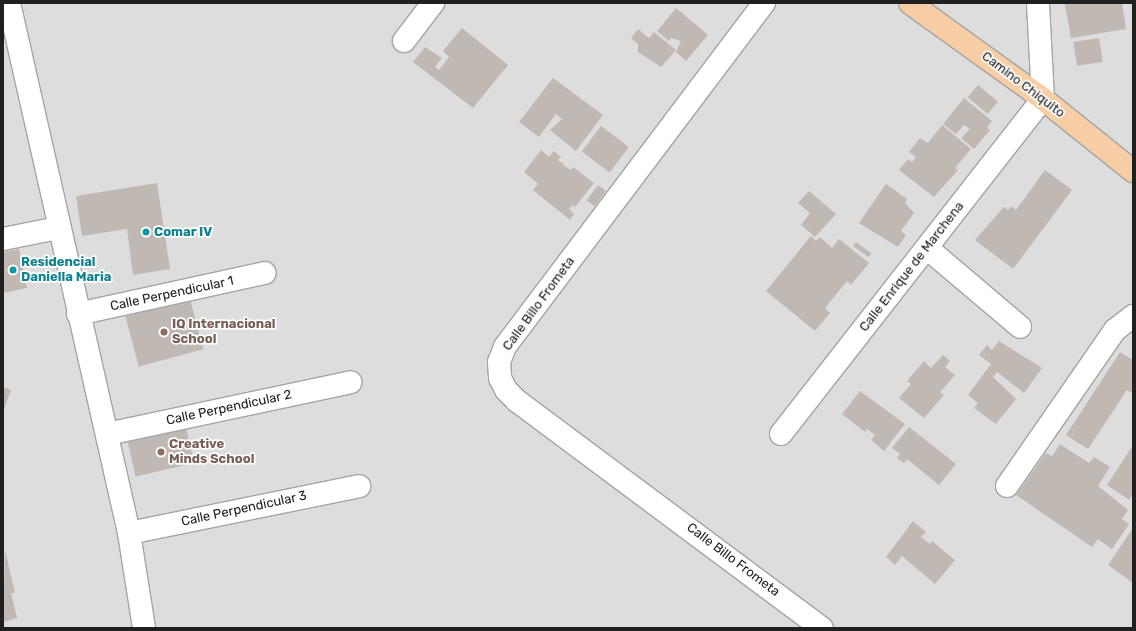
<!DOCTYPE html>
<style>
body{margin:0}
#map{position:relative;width:1136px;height:631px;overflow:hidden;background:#f0ece7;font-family:Rubik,sans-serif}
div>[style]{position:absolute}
.residential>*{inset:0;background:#dedddd;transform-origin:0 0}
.building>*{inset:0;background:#c0b8b3;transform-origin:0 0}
.roads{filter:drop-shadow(1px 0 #a4a4a4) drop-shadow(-1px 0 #a4a4a4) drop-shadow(0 1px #a4a4a4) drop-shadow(0 -1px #a4a4a4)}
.minor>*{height:22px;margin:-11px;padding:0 11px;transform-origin:11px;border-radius:11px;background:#fff}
.major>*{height:22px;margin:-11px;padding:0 11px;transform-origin:11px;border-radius:11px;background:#f7cda5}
.dots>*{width:11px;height:11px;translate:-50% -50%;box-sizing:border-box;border:2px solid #fff;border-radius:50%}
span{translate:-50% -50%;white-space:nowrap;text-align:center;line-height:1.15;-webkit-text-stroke:3.5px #fff;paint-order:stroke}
.street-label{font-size:13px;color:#202020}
.culture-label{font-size:13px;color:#0d838f;font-weight:700}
.left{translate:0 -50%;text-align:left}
.education-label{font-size:13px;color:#785e54;font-weight:700}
.frame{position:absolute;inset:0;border:4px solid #202020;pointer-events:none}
</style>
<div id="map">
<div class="residential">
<div style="left:3px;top:3px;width:1130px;height:625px"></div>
</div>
<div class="building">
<div style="clip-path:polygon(1122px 3px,1126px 29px,1071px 38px,1065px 4px)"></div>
<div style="clip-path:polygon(676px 8px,708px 35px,686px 61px,676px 52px,681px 41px,671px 38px,669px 41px,657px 31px)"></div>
<div style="clip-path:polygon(462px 28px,508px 65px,473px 108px,413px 62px,425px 47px,442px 58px,435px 67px,439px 70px,449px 57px,443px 51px)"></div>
<div style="clip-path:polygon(638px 29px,649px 38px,654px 32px,676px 50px,661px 67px,638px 52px,638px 44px,631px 38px)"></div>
<div style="left:1099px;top:38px;width:24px;height:26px;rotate:81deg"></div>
<div style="clip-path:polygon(553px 78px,603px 115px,576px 151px,550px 130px,562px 119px,556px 114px,539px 137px,519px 122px)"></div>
<div style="left:978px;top:85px;width:26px;height:16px;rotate:40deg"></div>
<div style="clip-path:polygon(964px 98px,992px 121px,987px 128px,990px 130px,974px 149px,961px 138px,970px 129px,964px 125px,956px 134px,943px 124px)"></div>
<div style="clip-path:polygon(942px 125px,971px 149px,955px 168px,958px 170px,934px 197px,899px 170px,908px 159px,912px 162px,916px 157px,909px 152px,920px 138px,928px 143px)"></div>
<div style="left:601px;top:126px;width:35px;height:32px;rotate:37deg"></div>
<div style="clip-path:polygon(541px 150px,549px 157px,554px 151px,561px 157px,558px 160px,570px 170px,573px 167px,594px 183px,575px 207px,573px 205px,569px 209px,574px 214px,570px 220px,533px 190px,538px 184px,524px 172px)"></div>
<div style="clip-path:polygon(1045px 170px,1072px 190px,1013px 269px,975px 240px,1004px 207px,1008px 210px,1011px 206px,1016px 210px)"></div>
<div style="clip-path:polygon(157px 183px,170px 269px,133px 275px,127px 229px,82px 236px,76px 196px)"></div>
<div style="clip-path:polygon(886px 184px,907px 199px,905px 203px,914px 213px,901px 231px,906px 235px,898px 247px,859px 223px)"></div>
<div style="left:598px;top:185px;width:10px;height:19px;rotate:37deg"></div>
<div style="clip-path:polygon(809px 191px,836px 214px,815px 237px,801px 225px,810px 213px,798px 203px)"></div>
<div style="clip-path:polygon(811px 236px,816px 241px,820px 237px,832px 248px,839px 239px,869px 263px,851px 285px,847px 281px,825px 308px,830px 313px,815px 331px,766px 291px)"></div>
<div style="left:856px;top:242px;width:19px;height:5px;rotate:36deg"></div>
<div style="clip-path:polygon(19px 249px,27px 288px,3px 293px,3px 252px)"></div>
<div style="left:190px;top:299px;width:52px;height:67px;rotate:75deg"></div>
<div style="clip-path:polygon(999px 341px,1042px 368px,1024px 393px,997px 372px,993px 377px,1016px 399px,996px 424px,974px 408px,978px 403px,968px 395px,991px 364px,979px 355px,987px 345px,992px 350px)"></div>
<div style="clip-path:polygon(1120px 352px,1133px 360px,1133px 394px,1127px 390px,1088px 449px,1066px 435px)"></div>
<div style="clip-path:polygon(943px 355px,950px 361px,945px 367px,955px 375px,940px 392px,944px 395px,924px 418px,899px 398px,911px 384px,907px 381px,924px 361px,931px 368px)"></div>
<div style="clip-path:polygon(3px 387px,11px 390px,3px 412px)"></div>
<div style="clip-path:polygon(860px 391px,905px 424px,884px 451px,871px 440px,875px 435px,867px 429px,865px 432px,842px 414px)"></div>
<div style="clip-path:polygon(909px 427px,956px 464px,939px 485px,907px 459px,904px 463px,897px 458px,900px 454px,892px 448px)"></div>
<div style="left:186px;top:428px;width:36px;height:60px;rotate:77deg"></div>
<div style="clip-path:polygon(1060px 444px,1089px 463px,1094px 457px,1110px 467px,1098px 486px,1128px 510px,1122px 519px,1129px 524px,1112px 549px,1098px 539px,1092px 547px,1016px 495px,1046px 453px,1052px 456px)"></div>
<div style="clip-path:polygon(1133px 445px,1133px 494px,1129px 500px,1107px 485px)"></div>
<div style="clip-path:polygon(913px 521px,926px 532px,921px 537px,930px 544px,932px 541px,955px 560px,935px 584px,902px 556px,895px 565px,886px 557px)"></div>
<div style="clip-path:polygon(1133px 528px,1133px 583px,1108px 565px)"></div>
<div style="clip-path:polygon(5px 550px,15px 593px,11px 593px,17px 618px,3px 622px)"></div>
</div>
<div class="roads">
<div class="minor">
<div style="left:9px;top:3px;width:543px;rotate:77.24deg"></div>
<div style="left:129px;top:533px;width:96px;rotate:81deg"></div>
<div style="left:764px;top:3px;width:431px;rotate:127deg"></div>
<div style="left:505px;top:347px;width:16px;rotate:112deg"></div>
<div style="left:499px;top:362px;width:16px;rotate:86deg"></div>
<div style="left:500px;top:378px;width:13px;rotate:63deg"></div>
<div style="left:506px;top:390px;width:16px;rotate:45deg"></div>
<div style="left:517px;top:401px;width:380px;rotate:36.7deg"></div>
<div style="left:404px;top:41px;width:48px;rotate:-52.7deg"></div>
<div style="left:3px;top:239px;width:56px;rotate:-11.3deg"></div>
<div style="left:927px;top:248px;width:122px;rotate:40.3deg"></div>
<div style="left:78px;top:314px;width:191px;rotate:-12.4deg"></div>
<div style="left:107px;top:434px;width:249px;rotate:-12deg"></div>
<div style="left:781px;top:434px;width:425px;rotate:-52deg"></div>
<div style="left:1043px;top:99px;width:96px;rotate:-93deg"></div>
<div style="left:1007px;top:486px;width:190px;rotate:-55.3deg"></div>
<div style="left:1115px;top:330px;width:23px;rotate:-38deg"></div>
<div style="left:129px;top:533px;width:235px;rotate:-11.5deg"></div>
</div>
<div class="major">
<div style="left:910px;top:3px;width:164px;rotate:35.8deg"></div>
<div style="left:1043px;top:99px;width:115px;rotate:38.7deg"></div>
</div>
</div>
<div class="dots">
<div style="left:146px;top:232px;background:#0f9aa8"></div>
<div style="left:13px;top:270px;background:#0f9aa8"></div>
<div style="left:164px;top:332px;background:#8d6e63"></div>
<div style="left:161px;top:452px;background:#8d6e63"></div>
</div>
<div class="street-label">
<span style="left:1023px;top:85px;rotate:37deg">Camino Chiquito</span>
<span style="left:912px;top:267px;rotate:-52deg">Calle Enrique de Marchena</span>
<span style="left:172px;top:294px;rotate:-12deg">Calle Perpendicular 1</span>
<span style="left:539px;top:304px;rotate:-54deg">Calle Billo Frometa</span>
<span style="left:229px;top:408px;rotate:-12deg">Calle Perpendicular 2</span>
<span style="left:244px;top:509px;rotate:-12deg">Calle Perpendicular 3</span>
<span style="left:733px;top:560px;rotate:37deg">Calle Billo Frometa</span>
</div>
<div class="culture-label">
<span class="left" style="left:154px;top:232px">Comar IV</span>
<span class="left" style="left:21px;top:270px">Residencial<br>Daniella Maria</span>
</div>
<div class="education-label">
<span class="left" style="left:172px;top:332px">IQ Internacional<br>School</span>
<span class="left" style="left:169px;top:452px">Creative<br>Minds School</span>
</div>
<div class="frame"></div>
</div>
